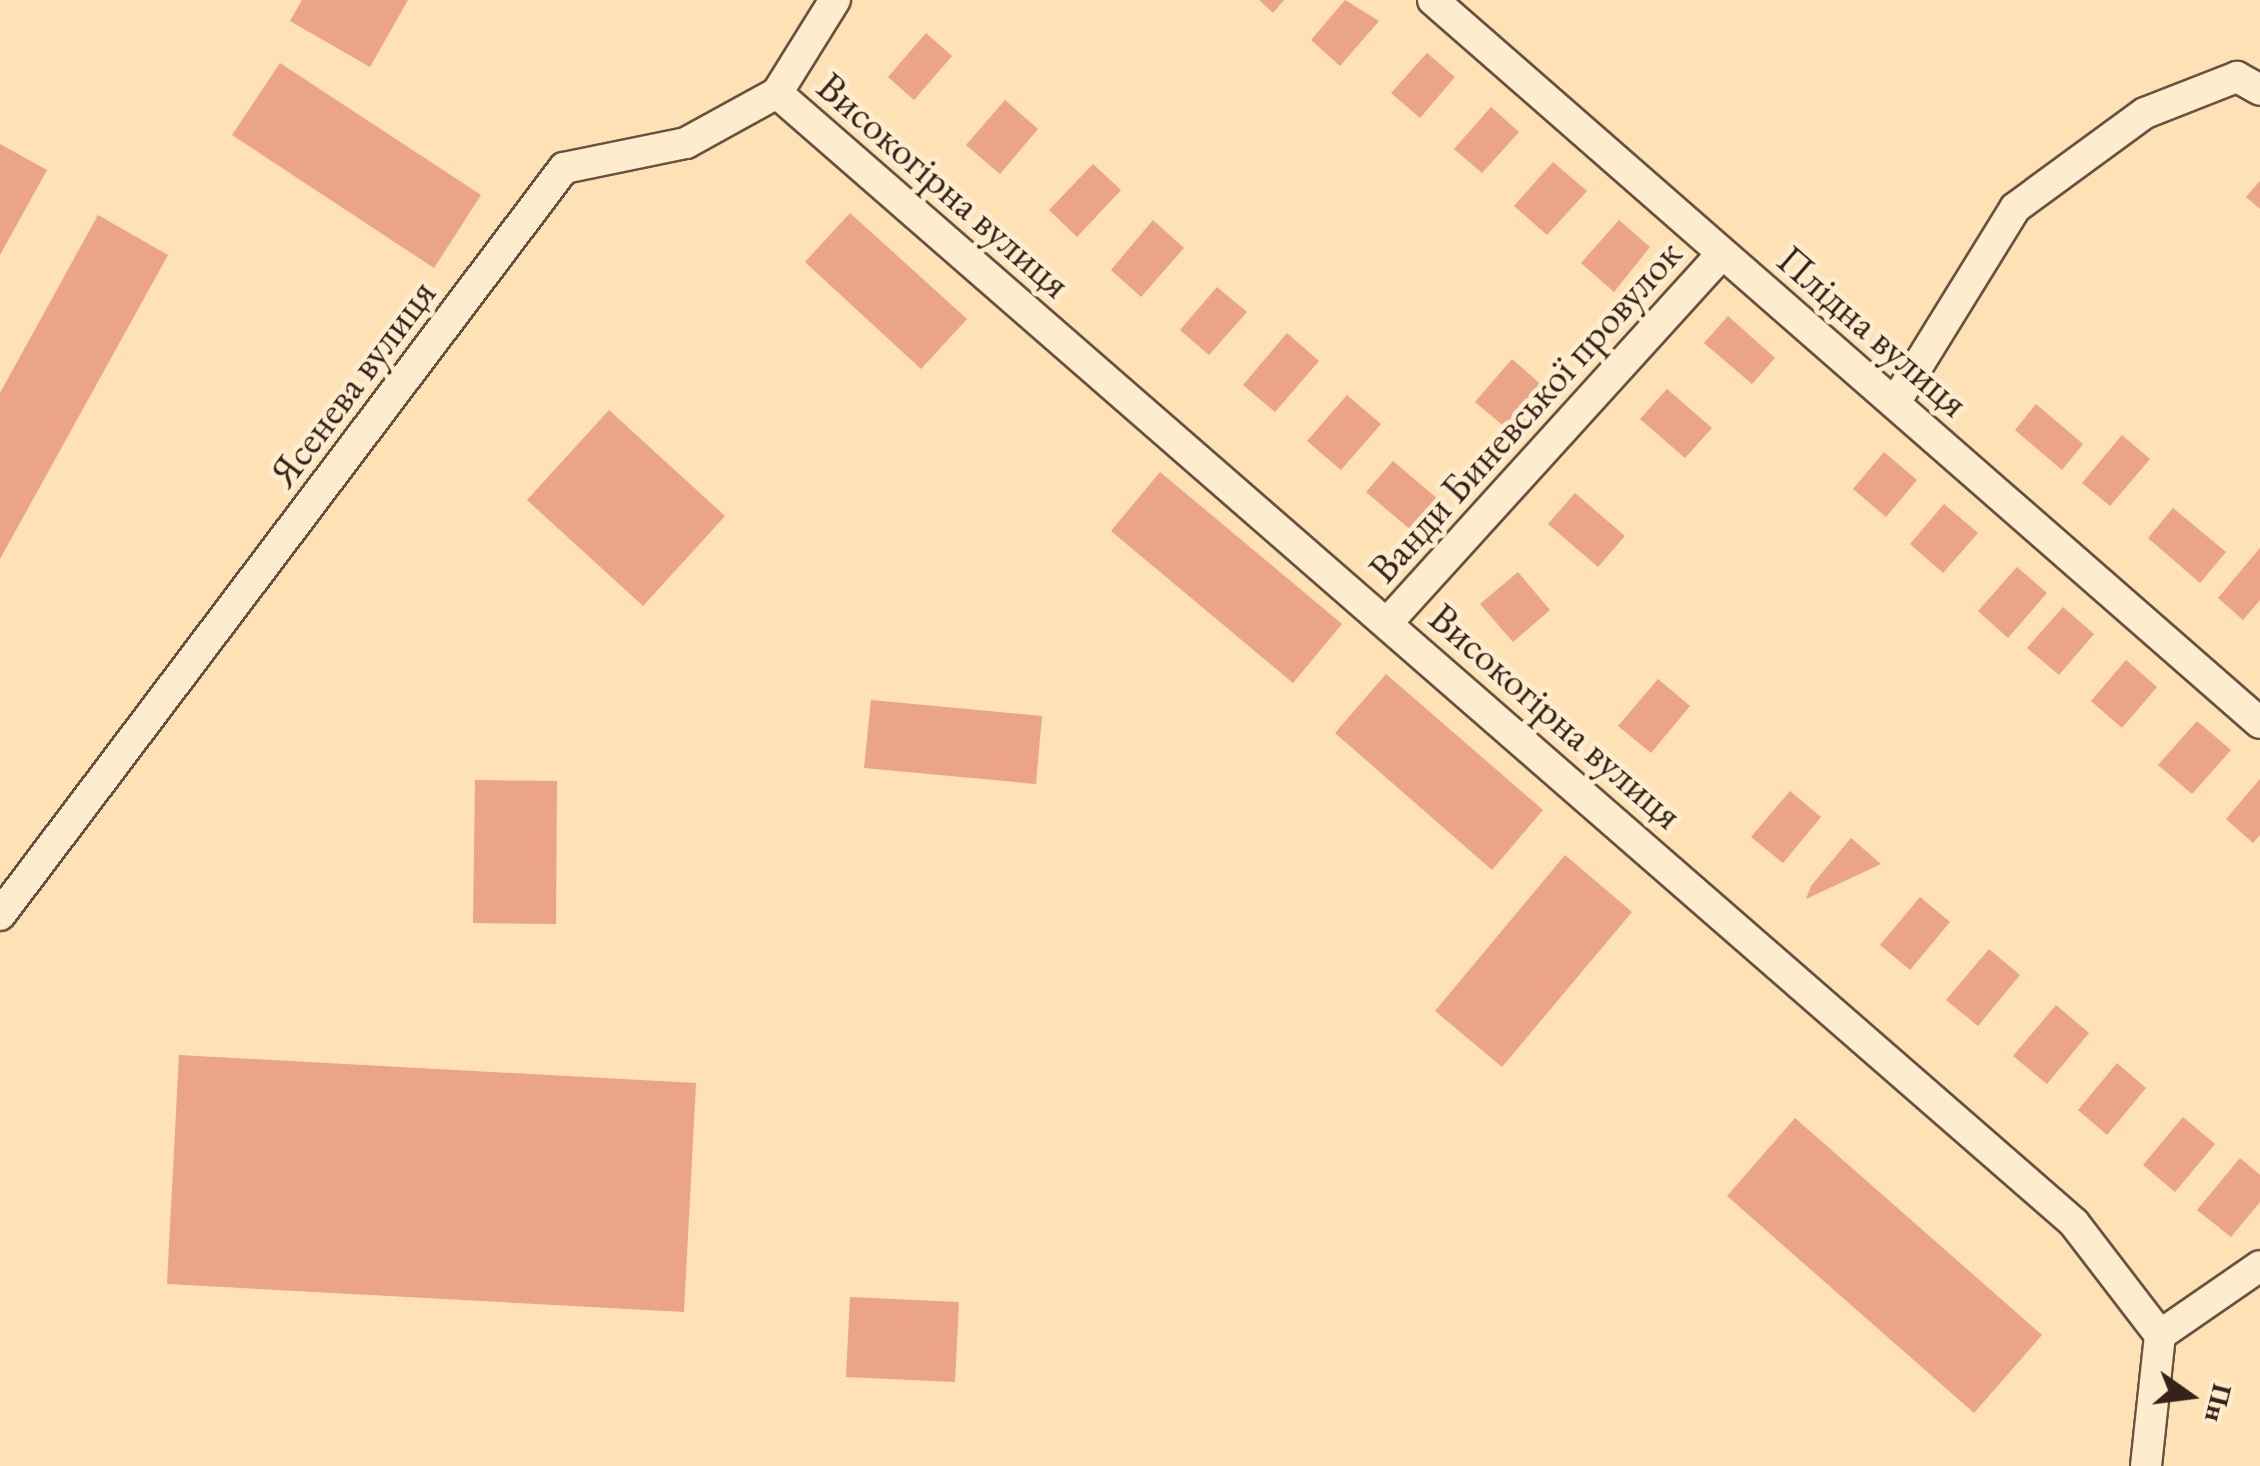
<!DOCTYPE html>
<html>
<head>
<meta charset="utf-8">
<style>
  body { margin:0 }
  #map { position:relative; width:2260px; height:1466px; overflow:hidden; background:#fee1b4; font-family:"EB Garamond",serif }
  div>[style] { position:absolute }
  .building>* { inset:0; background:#eba488 }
  .roads { filter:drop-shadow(2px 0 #685240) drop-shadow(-2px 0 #685240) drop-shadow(0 2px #685240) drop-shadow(0 -2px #685240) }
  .street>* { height:30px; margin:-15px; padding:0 15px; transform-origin:15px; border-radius:15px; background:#feecce }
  span { translate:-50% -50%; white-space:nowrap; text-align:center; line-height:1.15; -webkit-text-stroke:10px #feecce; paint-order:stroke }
  .street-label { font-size:40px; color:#36221a }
  .north { position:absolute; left:2140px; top:1346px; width:100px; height:100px; -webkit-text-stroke:8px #feecce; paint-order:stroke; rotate:104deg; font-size:28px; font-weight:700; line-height:40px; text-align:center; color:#36221a }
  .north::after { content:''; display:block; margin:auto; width:35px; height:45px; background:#36221a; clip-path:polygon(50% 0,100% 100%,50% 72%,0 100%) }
</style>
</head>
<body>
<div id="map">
  <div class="building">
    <i style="clip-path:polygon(302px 0,408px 0,370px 67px,290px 21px)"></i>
    <i style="clip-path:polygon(1259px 0,1284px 0,1273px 13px)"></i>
    <i style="clip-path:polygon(1345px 0,1379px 21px,1340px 66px,1311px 40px)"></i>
    <i style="clip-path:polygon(926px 33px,952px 56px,914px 100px,888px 77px)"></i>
    <i style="clip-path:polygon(1427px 53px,1455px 77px,1420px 118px,1391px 93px)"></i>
    <i style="clip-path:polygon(280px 63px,481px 195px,434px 268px,232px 135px)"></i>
    <i style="clip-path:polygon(1005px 100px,1038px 129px,1000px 174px,966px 145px)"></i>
    <i style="clip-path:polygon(1491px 107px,1519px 132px,1482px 173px,1454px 149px)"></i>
    <i style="clip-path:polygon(0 144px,47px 170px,0 255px)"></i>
    <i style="clip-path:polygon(1553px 162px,1587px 191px,1547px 235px,1514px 206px)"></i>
    <i style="clip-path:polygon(1093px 164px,1121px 190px,1077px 237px,1049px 210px)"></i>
    <i style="clip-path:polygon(2260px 181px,2260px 209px,2246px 197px)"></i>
    <i style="clip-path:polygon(850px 213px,967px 319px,921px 369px,805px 262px)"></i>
    <i style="clip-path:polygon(98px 215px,168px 255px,0 559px,0 393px)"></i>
    <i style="clip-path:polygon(1153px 220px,1184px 248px,1141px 297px,1111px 270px)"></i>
    <i style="clip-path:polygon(1619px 220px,1650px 247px,1614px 292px,1581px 263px)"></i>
    <i style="clip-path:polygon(1217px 287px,1247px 312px,1209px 355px,1180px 330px)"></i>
    <i style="clip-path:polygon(1728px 316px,1775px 358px,1752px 384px,1704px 343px)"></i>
    <i style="clip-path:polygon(1287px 333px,1319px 361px,1275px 412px,1243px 385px)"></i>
    <i style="clip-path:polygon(1512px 359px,1554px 396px,1518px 438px,1475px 402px)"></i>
    <i style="clip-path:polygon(1667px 389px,1712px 428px,1685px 458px,1640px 419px)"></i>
    <i style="clip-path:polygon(1347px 395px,1381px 424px,1341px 470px,1307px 441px)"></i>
    <i style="clip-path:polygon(2036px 404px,2083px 444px,2062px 470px,2015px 430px)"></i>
    <i style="clip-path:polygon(609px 410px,725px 516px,643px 606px,527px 500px)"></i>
    <i style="clip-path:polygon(2122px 435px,2150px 459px,2110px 506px,2082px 483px)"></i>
    <i style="clip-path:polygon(1884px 452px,1917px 480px,1886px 517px,1853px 489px)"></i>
    <i style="clip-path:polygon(1393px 461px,1439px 500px,1412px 531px,1366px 492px)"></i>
    <i style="clip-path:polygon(1160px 472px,1342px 624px,1293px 683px,1111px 531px)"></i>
    <i style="clip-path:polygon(1575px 493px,1625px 536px,1598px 567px,1548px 524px)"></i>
    <i style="clip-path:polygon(1944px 504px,1978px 533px,1943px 573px,1910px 544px)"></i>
    <i style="clip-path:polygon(2173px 508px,2226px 552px,2200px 583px,2148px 538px)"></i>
    <i style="clip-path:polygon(2260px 548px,2260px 600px,2243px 620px,2218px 598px)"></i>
    <i style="clip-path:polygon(2017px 567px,2047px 593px,2008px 638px,1978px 611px)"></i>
    <i style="clip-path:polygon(1518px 572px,1550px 610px,1513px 642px,1480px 604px)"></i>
    <i style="clip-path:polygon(2063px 607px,2094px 634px,2059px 675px,2027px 648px)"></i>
    <i style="clip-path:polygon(2126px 660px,2157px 687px,2122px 728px,2091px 701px)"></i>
    <i style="clip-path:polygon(1386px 674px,1543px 810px,1492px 870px,1335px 733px)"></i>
    <i style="clip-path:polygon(1658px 679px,1690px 706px,1651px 753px,1618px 726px)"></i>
    <i style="clip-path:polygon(871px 700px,1042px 716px,1036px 784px,864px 768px)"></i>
    <i style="clip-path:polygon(2197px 721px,2231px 750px,2192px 794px,2158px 765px)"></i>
    <i style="clip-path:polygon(2260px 779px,2260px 835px,2253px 843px,2226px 819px)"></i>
    <i style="clip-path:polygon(475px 780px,557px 781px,556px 924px,473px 923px)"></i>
    <i style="clip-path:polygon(1790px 791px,1821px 817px,1783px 863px,1751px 837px)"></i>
    <i style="clip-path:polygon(1851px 838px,1881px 864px,1806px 899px,1811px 886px)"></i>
    <i style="clip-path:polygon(1565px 855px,1632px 912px,1502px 1067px,1435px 1011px)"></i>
    <i style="clip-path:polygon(1920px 897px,1950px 922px,1910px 970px,1880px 945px)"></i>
    <i style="clip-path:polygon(1989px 949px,2020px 975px,1978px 1026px,1946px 1000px)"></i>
    <i style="clip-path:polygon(2056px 1005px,2089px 1033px,2047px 1084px,2013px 1056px)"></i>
    <i style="clip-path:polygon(179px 1055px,696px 1083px,684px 1312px,167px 1284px)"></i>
    <i style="clip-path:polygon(2117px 1063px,2146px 1088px,2107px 1135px,2078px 1110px)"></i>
    <i style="clip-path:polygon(2183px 1117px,2215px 1144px,2175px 1192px,2143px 1165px)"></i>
    <i style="clip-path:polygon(1795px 1118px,2042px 1335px,1974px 1413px,1727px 1196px)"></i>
    <i style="clip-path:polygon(2240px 1158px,2260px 1175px,2260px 1202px,2231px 1237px,2197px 1210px)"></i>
    <i style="clip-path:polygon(850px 1297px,959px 1302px,955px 1382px,846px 1377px)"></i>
  </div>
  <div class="roads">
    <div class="street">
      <i style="left:1433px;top:0;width:1098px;rotate:41.16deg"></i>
      <i style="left:777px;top:93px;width:1720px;rotate:41.06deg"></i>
      <i style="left:2074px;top:1223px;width:141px;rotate:52.5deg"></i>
      <i style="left:2160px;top:1335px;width:132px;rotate:96.1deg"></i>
      <i style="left:1896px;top:401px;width:227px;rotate:-58.3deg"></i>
      <i style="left:2015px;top:208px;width:161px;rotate:-36.2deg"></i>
      <i style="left:2145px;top:113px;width:99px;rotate:-21.4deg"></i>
      <i style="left:2237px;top:77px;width:26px;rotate:29deg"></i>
      <i style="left:1388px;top:622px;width:497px;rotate:-47.8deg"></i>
      <i style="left:0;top:915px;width:936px;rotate:-52.95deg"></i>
      <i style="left:564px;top:168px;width:125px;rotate:-11.6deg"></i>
      <i style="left:686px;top:143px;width:104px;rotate:-28.8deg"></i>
      <i style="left:777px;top:93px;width:110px;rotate:-58.1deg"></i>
      <i style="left:2160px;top:1335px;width:121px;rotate:-34.6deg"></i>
    </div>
  </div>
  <div class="street-label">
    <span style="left:944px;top:185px;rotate:41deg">Високогірна вулиця</span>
    <span style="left:1873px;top:331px;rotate:41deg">Плідна вулиця</span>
    <span style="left:352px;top:383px;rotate:-53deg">Ясенева вулиця</span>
    <span style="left:1525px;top:411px;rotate:-48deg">Ванди Биневської провулок</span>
    <span style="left:1556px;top:716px;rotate:41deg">Високогірна вулиця</span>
  </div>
  <div class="north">Пн</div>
</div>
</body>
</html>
